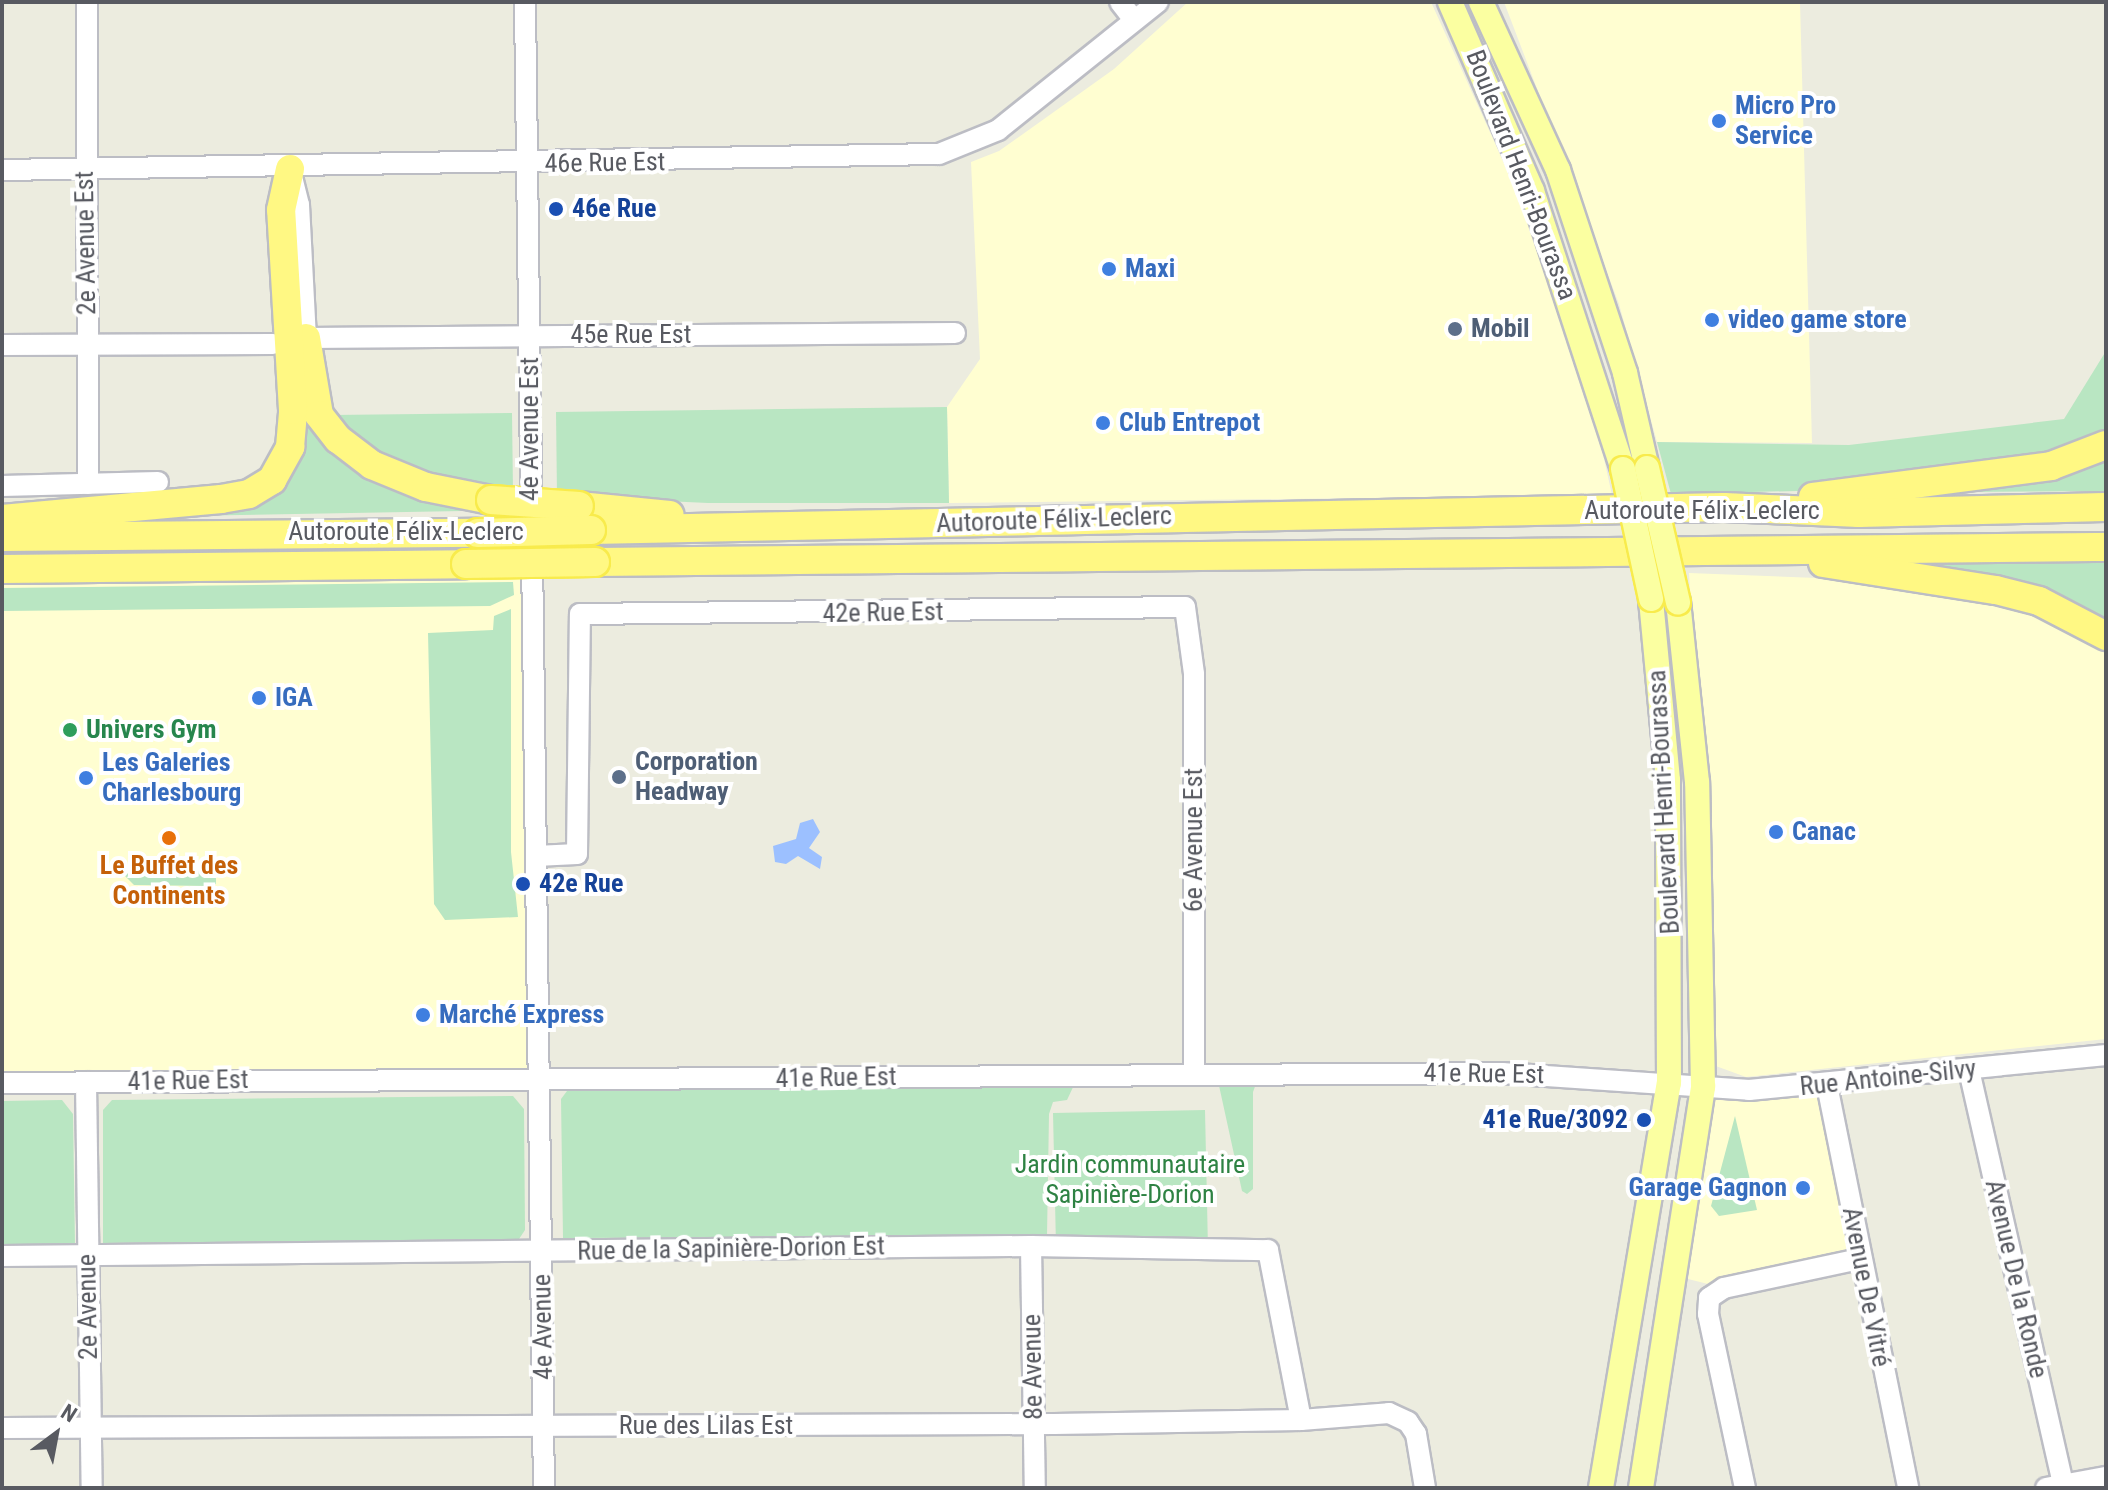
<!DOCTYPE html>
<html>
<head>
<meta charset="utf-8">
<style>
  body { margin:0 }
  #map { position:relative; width:2108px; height:1490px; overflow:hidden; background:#ececdf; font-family:"Roboto Condensed",sans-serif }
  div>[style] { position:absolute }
  .commercial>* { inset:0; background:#fffed1 }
  .green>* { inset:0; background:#b9e6c2 }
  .water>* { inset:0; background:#9cc0ff }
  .roads { filter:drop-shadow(2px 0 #bcbdc4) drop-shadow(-2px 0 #bcbdc4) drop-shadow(0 2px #bcbdc4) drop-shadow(0 -2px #bcbdc4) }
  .minor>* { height:20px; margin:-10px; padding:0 10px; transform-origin:10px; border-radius:10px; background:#fff }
  .major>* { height:24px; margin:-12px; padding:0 12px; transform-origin:12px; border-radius:12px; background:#fbffa1 }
  .highway>* { height:28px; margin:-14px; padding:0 14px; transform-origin:14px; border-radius:14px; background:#fff883 }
  .bridges { filter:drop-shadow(2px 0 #f8eb4c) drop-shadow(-2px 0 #f8eb4c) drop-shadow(0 2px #f8eb4c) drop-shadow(0 -2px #f8eb4c) }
  .major-bridge>* { height:24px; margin:-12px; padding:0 12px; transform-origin:12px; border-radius:12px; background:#fbffa1 }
  .highway-bridge>* { height:28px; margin:-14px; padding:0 14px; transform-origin:14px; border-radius:14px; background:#fff883 }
  .dots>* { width:22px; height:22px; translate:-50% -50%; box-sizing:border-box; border:4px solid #fff; border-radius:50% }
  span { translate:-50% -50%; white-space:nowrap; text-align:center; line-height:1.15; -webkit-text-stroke:8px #fff; paint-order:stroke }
  .shop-label { font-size:26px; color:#366cbe; font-weight:700 }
  .left { translate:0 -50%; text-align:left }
  .right { translate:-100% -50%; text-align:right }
  .street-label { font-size:26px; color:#585a61 }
  .transit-label { font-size:26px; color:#164399; font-weight:700 }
  .service-label { font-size:26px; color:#4e5e75; font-weight:700 }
  .leisure-label { font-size:26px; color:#27864d; font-weight:700 }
  .food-label { font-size:26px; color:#c56008; font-weight:700 }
  .park-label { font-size:26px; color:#2e8243 }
  .frame { position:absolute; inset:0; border:4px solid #585a61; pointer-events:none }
  .north { position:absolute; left:16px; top:1394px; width:80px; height:80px; -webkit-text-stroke:6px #fff; paint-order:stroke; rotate:32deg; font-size:22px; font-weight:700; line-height:32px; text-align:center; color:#585a61 }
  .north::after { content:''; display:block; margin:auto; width:28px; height:36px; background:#585a61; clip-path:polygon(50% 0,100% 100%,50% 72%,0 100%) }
</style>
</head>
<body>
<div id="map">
  <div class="commercial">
    <i style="clip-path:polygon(1188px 2px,1431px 2px,1527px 214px,1588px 386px,1612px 495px,949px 503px,947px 407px,980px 359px,971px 162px,999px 151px,1114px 69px)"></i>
    <i style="clip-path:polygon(1504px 2px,1800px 2px,1812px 443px,1657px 442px,1619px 304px)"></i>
    <i style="clip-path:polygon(466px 564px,531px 579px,540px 1078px,2px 1083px,2px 581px)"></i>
    <i style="clip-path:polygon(1689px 573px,1922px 582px,2007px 596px,2106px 643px,2106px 1039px,1746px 1077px,1713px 1065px)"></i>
    <i style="clip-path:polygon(1827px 1085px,1859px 1259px,1724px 1288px,1676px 1276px,1703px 1087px)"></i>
  </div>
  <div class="green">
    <i style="clip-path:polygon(2106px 351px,2106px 440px,2073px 454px,1837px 490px,1671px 494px,1657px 442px,1849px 445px,2064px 419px)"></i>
    <i style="clip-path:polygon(947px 407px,949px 503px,708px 503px,557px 496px,556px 412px)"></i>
    <i style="clip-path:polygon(300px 412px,348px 466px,463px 503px,462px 511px,180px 516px,242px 504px)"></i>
    <i style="clip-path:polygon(512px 413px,513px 492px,483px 489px,374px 458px,331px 415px)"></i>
    <i style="clip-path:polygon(2106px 454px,2106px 491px,1953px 492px)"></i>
    <i style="clip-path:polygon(2106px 561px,2106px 627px,1906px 563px)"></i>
    <i style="clip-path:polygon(513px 582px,514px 595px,490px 606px,2px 611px,2px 588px)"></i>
    <i style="clip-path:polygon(511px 609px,511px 852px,518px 917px,445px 920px,434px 904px,428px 633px,493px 630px,494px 616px)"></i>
    <i style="clip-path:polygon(216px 869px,216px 884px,210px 886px,134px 885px,120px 871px)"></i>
    <i style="clip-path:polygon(1218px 1081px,1257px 1081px,1253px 1092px,1253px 1189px,1247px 1194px,1242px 1191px)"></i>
    <i style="clip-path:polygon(1075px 1083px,1067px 1100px,1053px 1102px,1049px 1114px,1047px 1236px,563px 1238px,561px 1099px,567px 1091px)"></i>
    <i style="clip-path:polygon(513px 1096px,524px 1109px,525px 1230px,519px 1239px,103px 1243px,103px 1110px,112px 1100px)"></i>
    <i style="clip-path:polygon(62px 1100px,73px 1114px,75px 1245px,2px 1247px,2px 1101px)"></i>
    <i style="clip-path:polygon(1205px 1110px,1208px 1249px,1056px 1246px,1053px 1113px)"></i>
    <i style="clip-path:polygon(1735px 1116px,1757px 1210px,1719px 1216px,1711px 1206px)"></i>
  </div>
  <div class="water">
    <i style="clip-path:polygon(813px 819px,820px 832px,809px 848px,822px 857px,820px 869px,798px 856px,786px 864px,775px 862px,773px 846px,796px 839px,800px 823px)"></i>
  </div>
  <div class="roads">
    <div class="minor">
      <i style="left:87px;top:2px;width:482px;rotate:89.9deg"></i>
      <i style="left:525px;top:2px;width:1486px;rotate:89.27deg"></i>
      <i style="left:1120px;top:2px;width:23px;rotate:52deg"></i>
      <i style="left:2px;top:170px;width:937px;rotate:-0.98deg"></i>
      <i style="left:939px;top:154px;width:64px;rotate:-22.1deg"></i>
      <i style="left:998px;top:130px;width:205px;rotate:-38.7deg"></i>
      <i style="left:291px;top:173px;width:33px;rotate:76deg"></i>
      <i style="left:299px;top:205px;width:133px;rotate:87deg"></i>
      <i style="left:306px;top:338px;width:649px;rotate:-0.44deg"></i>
      <i style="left:2px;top:345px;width:271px;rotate:-0.2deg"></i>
      <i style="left:2px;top:486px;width:156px;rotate:-1.5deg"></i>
      <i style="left:536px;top:856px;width:41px;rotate:-2.8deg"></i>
      <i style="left:577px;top:854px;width:240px;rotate:-89.3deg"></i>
      <i style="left:580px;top:614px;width:605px;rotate:-0.66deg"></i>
      <i style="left:1185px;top:607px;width:68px;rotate:82.3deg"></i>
      <i style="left:1194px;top:674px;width:400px;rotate:90deg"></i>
      <i style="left:1969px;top:1070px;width:429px;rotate:77.2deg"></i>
      <i style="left:86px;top:1082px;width:406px;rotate:89.2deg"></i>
      <i style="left:2px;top:1083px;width:1500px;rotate:-0.38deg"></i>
      <i style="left:1502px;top:1073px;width:248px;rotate:3.9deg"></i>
      <i style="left:1749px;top:1090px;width:359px;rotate:-5.6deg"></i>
      <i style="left:1827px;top:1085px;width:411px;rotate:78.6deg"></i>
      <i style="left:1031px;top:1246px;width:242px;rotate:89.1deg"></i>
      <i style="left:2px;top:1256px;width:1029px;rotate:-0.56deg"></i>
      <i style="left:1031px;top:1246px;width:237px;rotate:1deg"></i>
      <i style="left:1268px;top:1250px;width:173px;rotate:79deg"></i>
      <i style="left:2px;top:1428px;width:1052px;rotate:-0.22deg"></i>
      <i style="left:1054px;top:1424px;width:247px;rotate:-0.9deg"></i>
      <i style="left:1301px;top:1420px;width:88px;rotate:-4.5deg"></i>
      <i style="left:1389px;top:1413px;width:21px;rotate:25deg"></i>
      <i style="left:1408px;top:1422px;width:14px;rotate:56deg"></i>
      <i style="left:1416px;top:1434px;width:55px;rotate:80.5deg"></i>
      <i style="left:1745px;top:1488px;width:178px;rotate:-102deg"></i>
      <i style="left:1708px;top:1314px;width:16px;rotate:-86deg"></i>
      <i style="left:1709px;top:1298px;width:18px;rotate:-34deg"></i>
      <i style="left:1724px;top:1288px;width:138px;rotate:-12.1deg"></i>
      <i style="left:2046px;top:1488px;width:61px;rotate:-10.4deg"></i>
    </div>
    <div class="major">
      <i style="left:1450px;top:2px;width:206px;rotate:66.5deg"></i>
      <i style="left:1532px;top:191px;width:293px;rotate:71.9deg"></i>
      <i style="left:1481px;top:2px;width:185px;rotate:65.4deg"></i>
      <i style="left:1558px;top:170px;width:214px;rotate:71.7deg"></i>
      <i style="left:1625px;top:373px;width:98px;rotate:77deg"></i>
      <i style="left:1601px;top:1488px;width:411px;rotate:-80.5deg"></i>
      <i style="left:1669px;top:1083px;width:303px;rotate:-90.2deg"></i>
      <i style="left:1668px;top:780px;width:182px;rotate:-95.4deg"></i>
      <i style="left:1641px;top:1488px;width:406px;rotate:-81.2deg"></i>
      <i style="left:1703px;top:1087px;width:305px;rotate:-91.1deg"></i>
      <i style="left:1697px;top:782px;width:181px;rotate:-96deg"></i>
    </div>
    <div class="highway">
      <i style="left:306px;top:338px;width:78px;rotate:80.4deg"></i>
      <i style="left:319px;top:415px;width:31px;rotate:52deg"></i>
      <i style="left:338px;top:439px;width:43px;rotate:37.4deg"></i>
      <i style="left:372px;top:465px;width:58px;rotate:22.2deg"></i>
      <i style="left:426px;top:487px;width:66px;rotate:11.3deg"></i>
      <i style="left:1813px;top:497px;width:240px;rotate:-7.4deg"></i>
      <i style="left:2051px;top:466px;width:59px;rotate:-20.9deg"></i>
      <i style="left:579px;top:506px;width:91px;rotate:5.6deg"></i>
      <i style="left:2px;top:519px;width:220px;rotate:-5.2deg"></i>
      <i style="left:221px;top:499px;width:28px;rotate:-10deg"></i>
      <i style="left:249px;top:494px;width:27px;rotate:-31deg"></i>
      <i style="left:272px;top:480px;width:38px;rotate:-61deg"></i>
      <i style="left:290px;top:447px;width:37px;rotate:-85deg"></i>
      <i style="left:293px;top:410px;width:200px;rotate:-93.4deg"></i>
      <i style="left:281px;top:210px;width:42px;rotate:-77.6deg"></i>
      <i style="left:591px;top:530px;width:1133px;rotate:-1.16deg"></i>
      <i style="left:1724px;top:507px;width:135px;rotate:2.5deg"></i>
      <i style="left:1859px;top:513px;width:247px;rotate:-1.4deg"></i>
      <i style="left:2px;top:537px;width:476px;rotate:-0.5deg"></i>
      <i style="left:595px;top:562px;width:1511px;rotate:-0.57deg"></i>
      <i style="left:1823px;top:563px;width:175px;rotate:8.9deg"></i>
      <i style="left:1996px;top:590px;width:44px;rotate:14.3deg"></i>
      <i style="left:2039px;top:601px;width:76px;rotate:27.6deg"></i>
      <i style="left:2px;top:569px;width:464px;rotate:-0.6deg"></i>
    </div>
  </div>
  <div class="bridges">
    <div class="major-bridge">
      <i style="left:1647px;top:468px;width:138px;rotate:77deg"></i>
      <i style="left:1623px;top:469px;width:133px;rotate:77.8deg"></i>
    </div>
    <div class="highway-bridge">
      <i style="left:491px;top:500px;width:88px;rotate:3.9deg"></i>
      <i style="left:478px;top:533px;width:113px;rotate:-1.5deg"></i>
      <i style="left:466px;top:564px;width:129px;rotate:-0.9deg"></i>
    </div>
  </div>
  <div class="dots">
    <i style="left:1719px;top:121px;background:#3f7fe0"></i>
    <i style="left:556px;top:209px;background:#1a4fb4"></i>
    <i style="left:1109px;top:269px;background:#3f7fe0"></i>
    <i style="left:1712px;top:320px;background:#3f7fe0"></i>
    <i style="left:1455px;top:329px;background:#5c6f8a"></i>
    <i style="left:1103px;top:423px;background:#3f7fe0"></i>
    <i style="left:259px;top:698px;background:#3f7fe0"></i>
    <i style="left:70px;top:730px;background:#2e9e5b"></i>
    <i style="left:619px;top:777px;background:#5c6f8a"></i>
    <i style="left:86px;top:778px;background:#3f7fe0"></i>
    <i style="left:1776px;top:832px;background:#3f7fe0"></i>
    <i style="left:169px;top:838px;background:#e8710a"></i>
    <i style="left:523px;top:884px;background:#1a4fb4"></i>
    <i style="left:423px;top:1015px;background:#3f7fe0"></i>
    <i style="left:1644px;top:1120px;background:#1a4fb4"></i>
    <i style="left:1803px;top:1188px;background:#3f7fe0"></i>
  </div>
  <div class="shop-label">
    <span class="left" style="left:1735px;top:121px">Micro Pro<br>Service</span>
    <span class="left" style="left:1125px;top:269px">Maxi</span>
    <span class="left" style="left:1728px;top:320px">video game store</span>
    <span class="left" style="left:1119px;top:423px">Club Entrepot</span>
    <span class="left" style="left:275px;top:698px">IGA</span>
    <span class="left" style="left:102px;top:778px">Les Galeries<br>Charlesbourg</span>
    <span class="left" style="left:1792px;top:832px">Canac</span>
    <span class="left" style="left:439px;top:1015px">Marché Express</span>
    <span class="right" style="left:1787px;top:1188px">Garage Gagnon</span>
  </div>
  <div class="street-label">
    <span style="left:605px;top:163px;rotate:-1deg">46e Rue Est</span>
    <span style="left:1521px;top:175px;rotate:69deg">Boulevard Henri-Bourassa</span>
    <span style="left:86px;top:243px;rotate:-91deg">2e Avenue Est</span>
    <span style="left:631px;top:335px">45e Rue Est</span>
    <span style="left:530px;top:429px;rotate:-90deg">4e Avenue Est</span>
    <span style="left:1702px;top:511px">Autoroute Félix-Leclerc</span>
    <span style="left:1054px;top:520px;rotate:-2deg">Autoroute Félix-Leclerc</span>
    <span style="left:406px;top:532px">Autoroute Félix-Leclerc</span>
    <span style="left:883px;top:613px;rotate:-1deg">42e Rue Est</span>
    <span style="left:1664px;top:802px;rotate:-93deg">Boulevard Henri-Bourassa</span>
    <span style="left:1194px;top:840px;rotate:-90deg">6e Avenue Est</span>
    <span style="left:1484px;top:1074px;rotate:1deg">41e Rue Est</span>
    <span style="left:836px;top:1078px;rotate:-1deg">41e Rue Est</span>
    <span style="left:1888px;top:1078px;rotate:-6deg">Rue Antoine-Silvy</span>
    <span style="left:188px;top:1081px;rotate:-1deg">41e Rue Est</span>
    <span style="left:731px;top:1249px;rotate:-1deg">Rue de la Sapinière-Dorion Est</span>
    <span style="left:2016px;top:1279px;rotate:77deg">Avenue De la Ronde</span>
    <span style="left:1866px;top:1287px;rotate:79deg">Avenue De Vitré</span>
    <span style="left:88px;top:1307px;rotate:-91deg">2e Avenue</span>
    <span style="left:543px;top:1327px;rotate:-91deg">4e Avenue</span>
    <span style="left:1033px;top:1367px;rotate:-91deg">8e Avenue</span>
    <span style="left:706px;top:1426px">Rue des Lilas Est</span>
  </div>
  <div class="transit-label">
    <span class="left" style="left:572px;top:209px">46e Rue</span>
    <span class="left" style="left:539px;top:884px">42e Rue</span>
    <span class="right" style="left:1628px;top:1120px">41e Rue/3092</span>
  </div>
  <div class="service-label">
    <span class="left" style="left:1471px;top:329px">Mobil</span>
    <span class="left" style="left:635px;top:777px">Corporation<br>Headway</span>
  </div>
  <div class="leisure-label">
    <span class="left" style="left:86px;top:730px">Univers Gym</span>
  </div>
  <div class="food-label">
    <span style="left:169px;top:881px">Le Buffet des<br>Continents</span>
  </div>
  <div class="park-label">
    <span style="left:1130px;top:1180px">Jardin communautaire<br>Sapinière-Dorion</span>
  </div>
  <div class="frame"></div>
  <div class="north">N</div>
</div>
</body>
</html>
